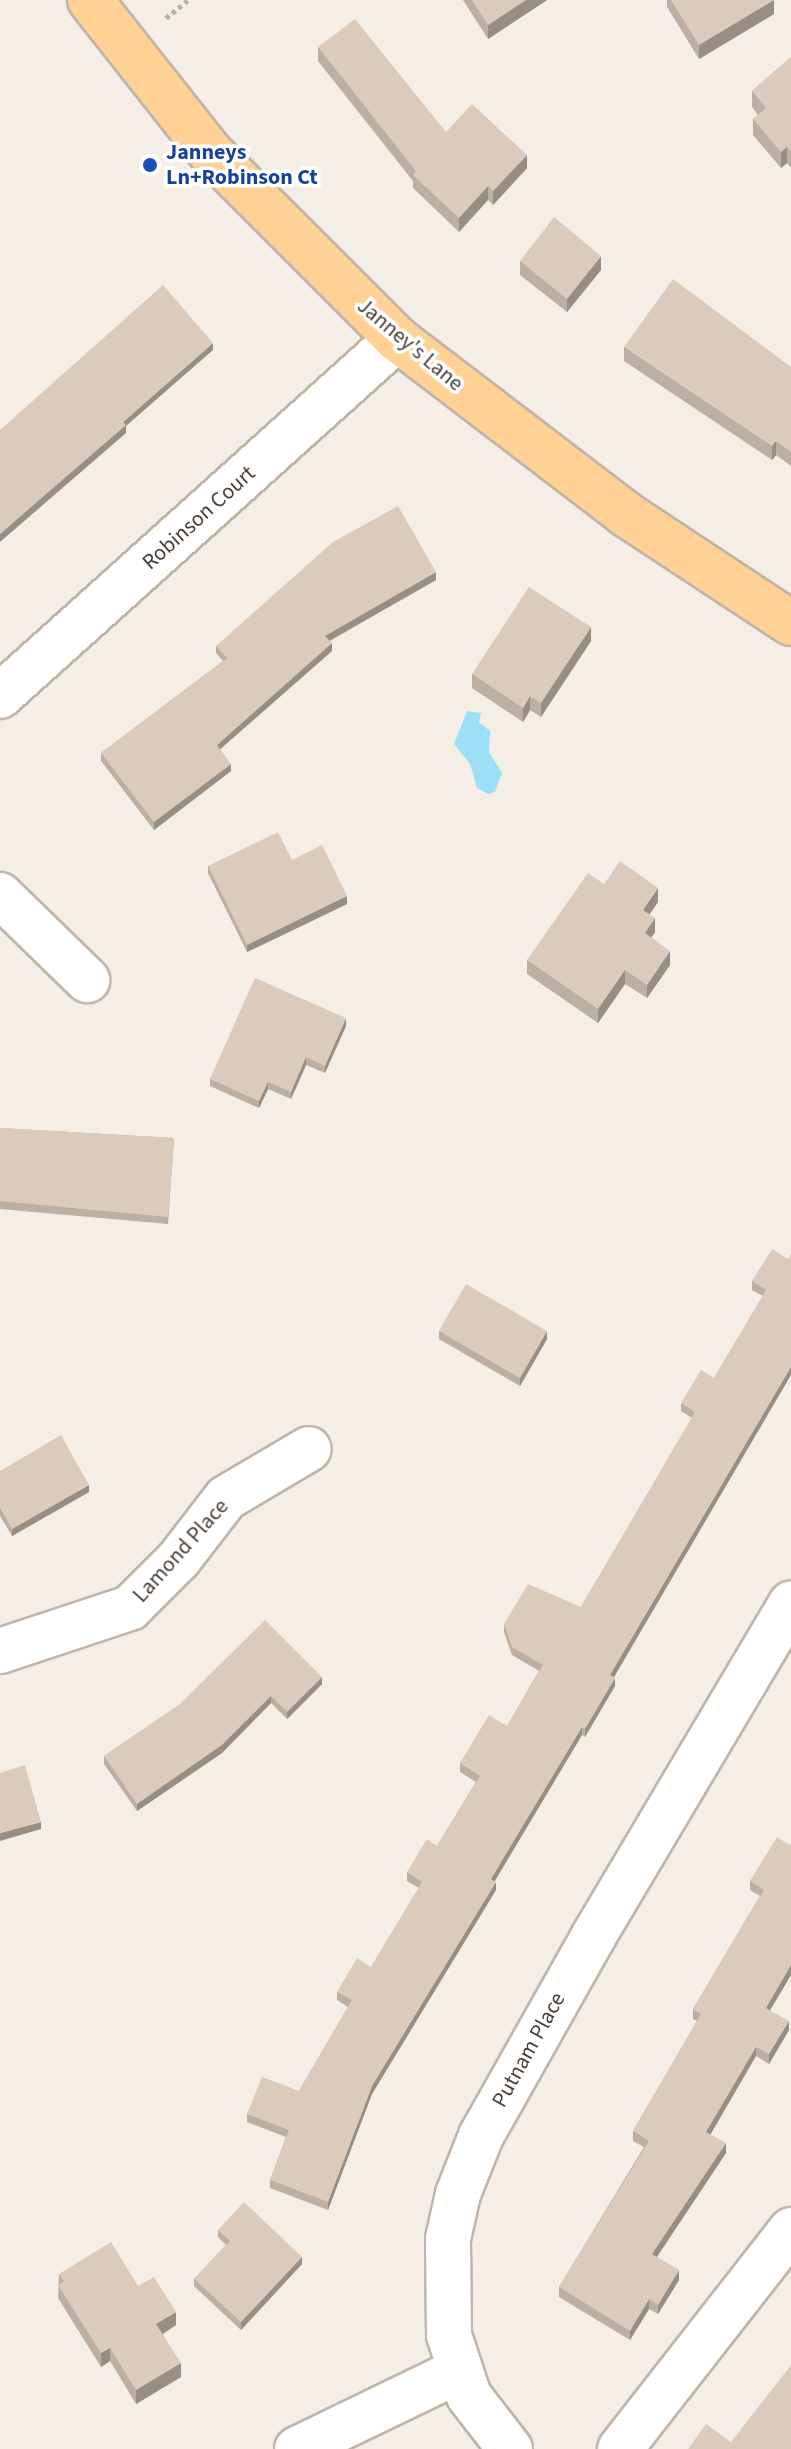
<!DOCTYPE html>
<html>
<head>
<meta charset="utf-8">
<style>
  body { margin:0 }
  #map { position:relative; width:791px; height:2449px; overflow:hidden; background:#f5eee6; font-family:"Source Sans 3",sans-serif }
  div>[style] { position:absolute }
  .water>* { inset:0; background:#9ce0f8 }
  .path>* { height:5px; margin-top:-2.5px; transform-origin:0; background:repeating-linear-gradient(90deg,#c5ae97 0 4px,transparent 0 8px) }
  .roads { filter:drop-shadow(2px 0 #c1b5a8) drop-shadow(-2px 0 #c1b5a8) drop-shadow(0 2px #c1b5a8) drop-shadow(0 -2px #c1b5a8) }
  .minor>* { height:44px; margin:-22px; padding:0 22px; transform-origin:22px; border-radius:22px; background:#fff }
  .major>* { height:44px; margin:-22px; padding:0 22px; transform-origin:22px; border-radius:22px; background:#ffd195 }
  .wall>* { inset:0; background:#bcafa3 }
  .shaded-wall>* { inset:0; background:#998e84 }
  .building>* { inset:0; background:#dbcbbd }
  .dots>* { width:22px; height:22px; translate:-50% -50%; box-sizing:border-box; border:4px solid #fff; border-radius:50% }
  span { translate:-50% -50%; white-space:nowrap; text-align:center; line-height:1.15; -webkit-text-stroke:7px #fff; paint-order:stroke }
  .transit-label { font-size:22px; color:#164399; font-weight:700 }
  .left { translate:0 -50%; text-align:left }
  .street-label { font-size:22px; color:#493e35 }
</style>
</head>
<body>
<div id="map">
  <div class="water">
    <i style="clip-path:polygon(467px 711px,481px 713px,479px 722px,490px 731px,489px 752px,502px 773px,495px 792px,488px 794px,477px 788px,470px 764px,454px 744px)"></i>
  </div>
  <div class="path">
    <i style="left:166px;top:18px;width:28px;rotate:-39deg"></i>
  </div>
  <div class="roads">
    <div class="minor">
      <i style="left:0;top:696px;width:534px;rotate:-41.96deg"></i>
      <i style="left:0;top:895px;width:122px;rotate:44.3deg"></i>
      <i style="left:0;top:1651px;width:137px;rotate:-18.3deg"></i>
      <i style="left:130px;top:1608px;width:69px;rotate:-45deg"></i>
      <i style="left:179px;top:1559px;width:77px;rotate:-52.4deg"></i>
      <i style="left:226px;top:1498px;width:96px;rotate:-30.6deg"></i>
      <i style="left:297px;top:2449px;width:179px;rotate:-25.8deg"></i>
      <i style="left:510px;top:2449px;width:67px;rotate:-127.7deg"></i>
      <i style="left:469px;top:2396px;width:64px;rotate:-108.2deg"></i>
      <i style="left:449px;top:2335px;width:96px;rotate:-90.6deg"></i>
      <i style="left:448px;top:2239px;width:46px;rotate:-77.5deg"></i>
      <i style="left:458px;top:2194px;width:62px;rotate:-68.4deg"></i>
      <i style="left:481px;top:2136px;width:228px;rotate:-60.6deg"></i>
      <i style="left:593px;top:1937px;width:388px;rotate:-59.3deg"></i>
      <i style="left:620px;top:2449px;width:278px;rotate:-52deg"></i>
    </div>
    <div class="major">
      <i style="left:90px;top:0;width:195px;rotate:51.7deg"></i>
      <i style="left:211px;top:153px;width:263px;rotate:45deg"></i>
      <i style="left:397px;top:339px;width:290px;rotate:37.4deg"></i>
      <i style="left:627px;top:515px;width:196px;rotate:33.4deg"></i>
    </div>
  </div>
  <div class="wall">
    <i style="clip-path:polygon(463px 0,547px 0,488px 39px)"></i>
    <i style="clip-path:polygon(667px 0,774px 0,774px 14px,699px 59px,667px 7px)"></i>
    <i style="clip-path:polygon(318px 47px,446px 132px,527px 168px,493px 205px,488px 200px,459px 232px,413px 188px,413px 181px,318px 61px)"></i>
    <i style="clip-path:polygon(791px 57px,791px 168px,787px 163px,781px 168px,753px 135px,753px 119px,758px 115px,752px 107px,752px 91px)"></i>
    <i style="clip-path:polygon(520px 261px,601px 270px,567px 312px,520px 275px)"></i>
    <i style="clip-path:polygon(624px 347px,791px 367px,791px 466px,776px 455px,772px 460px,624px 361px)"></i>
    <i style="clip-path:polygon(436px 580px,330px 641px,332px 651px,220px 749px,231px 771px,154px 830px,101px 761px,101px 753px,223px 661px,216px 653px,216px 646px)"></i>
    <i style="clip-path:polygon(591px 641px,541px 717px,530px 710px,523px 722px,472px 688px,472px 674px)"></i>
    <i style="clip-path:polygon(292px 860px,347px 904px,247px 952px,208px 873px,208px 866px)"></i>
    <i style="clip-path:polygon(604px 884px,658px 902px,649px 914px,655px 932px,651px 938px,670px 965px,647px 998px,625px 984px,598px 1023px,527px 974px,527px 960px)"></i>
    <i style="clip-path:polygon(346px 1026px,325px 1073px,306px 1065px,291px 1099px,268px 1089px,259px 1108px,210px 1086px,210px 1079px)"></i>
    <i style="clip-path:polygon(0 1128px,174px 1138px,168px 1224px,0 1209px)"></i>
    <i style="clip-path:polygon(788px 1259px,614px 1678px,615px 1686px,585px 1737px,582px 1735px,495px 1881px,496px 1890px,372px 2094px,328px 2210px,270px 2188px,270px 2180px,286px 2137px,247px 2122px,247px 2114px,299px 2091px,348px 2007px,337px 2000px,337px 1992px,371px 1967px,419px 1888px,407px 1881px,407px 1872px,437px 1846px,476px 1782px,460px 1772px,460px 1763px,507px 1726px,539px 1671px,512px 1655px,504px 1632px,504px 1624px,581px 1607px,692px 1418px,681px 1411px,681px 1403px,714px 1378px,763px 1296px,752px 1290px,752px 1281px)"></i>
    <i style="clip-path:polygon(439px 1331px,547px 1339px,520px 1386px,439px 1339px)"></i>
    <i style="clip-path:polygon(0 1471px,89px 1492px,12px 1536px,0 1516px)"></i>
    <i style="clip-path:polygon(322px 1684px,287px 1719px,271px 1703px,222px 1753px,137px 1811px,104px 1764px,104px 1756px,179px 1705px)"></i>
    <i style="clip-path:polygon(791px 1844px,791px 1975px,770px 2010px,789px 2030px,769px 2064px,756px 2056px,710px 2135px,726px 2153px,657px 2257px,679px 2280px,658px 2314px,649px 2309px,630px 2340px,559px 2297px,559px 2287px,644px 2147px,633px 2141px,633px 2131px,697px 2021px,693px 2019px,693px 2009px,760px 1896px,750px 1890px,750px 1881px)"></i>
    <i style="clip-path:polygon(218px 2230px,302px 2264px,241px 2330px,194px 2286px,194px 2279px,226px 2245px,218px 2237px)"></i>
    <i style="clip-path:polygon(59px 2274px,138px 2286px,176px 2325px,163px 2334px,181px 2377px,136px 2404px,110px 2361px,101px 2367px,58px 2298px)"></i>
  </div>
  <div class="shaded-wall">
    <i style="clip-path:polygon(526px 0,547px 0,488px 39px,488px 25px)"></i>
    <i style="clip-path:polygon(774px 0,774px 14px,699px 59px,699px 45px)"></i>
    <i style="clip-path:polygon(787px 147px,787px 163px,781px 168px,781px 152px)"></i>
    <i style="clip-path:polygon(527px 155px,527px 168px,493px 205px,493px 191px)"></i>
    <i style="clip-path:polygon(488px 186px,488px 200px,459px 232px,459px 218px)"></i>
    <i style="clip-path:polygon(601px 256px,601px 270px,567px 312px,567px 299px)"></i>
    <i style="clip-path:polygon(213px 343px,213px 350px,126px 426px,126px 433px,0 542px,0 534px,123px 422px)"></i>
    <i style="clip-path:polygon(776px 441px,776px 455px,772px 460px,772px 446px)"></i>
    <i style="clip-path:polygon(436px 572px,436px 580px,325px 643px,325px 636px)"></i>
    <i style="clip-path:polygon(591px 627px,591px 641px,541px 717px,541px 703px)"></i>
    <i style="clip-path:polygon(332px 643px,332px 651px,217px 752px,217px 745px)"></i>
    <i style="clip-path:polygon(530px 696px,530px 710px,523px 722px,523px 708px)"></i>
    <i style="clip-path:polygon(231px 764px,231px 771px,154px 830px,154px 822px)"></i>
    <i style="clip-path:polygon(658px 888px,658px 902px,643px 924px,643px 910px)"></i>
    <i style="clip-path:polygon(347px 896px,347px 904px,247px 952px,247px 945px)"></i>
    <i style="clip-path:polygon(655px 918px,655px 932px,645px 947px,645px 933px)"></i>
    <i style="clip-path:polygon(670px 951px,670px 965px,647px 998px,647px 985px)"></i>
    <i style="clip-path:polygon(625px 970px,625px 984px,598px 1023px,598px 1009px)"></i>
    <i style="clip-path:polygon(346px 1018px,346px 1026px,325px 1073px,325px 1066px)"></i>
    <i style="clip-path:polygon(306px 1057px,306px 1065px,291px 1099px,291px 1092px)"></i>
    <i style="clip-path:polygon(268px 1082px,268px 1089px,259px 1108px,259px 1101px)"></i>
    <i style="clip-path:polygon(547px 1331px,547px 1339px,520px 1386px,520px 1378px)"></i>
    <i style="clip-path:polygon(791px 1366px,791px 1375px,610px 1684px,610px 1675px)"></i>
    <i style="clip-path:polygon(89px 1485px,89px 1492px,12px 1536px,12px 1529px)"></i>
    <i style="clip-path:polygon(322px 1677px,322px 1684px,287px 1719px,287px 1712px)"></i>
    <i style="clip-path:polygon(615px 1678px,615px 1686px,585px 1737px,585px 1729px)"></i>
    <i style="clip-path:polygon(271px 1696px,271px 1703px,222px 1753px,137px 1811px,137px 1804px)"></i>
    <i style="clip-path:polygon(582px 1727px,582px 1735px,491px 1887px,491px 1879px)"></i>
    <i style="clip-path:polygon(41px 1822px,41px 1829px,0 1841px,0 1833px)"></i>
    <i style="clip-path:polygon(496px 1882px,496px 1890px,372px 2094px,328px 2210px,328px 2202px,372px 2086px)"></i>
    <i style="clip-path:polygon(791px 1965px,791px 1975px,766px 2017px,766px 2008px)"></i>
    <i style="clip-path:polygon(789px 2021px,789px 2030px,769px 2064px,769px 2054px)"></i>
    <i style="clip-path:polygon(756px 2047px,756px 2056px,706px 2142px,706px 2132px)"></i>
    <i style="clip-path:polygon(726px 2143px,726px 2153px,652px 2264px,652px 2254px)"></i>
    <i style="clip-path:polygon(302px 2257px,302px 2264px,241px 2330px,241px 2322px)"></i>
    <i style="clip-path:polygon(679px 2270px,679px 2280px,658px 2314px,658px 2305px)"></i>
    <i style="clip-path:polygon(649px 2299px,649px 2309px,630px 2340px,630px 2331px)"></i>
    <i style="clip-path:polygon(176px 2312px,176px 2325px,156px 2338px,156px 2324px)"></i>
    <i style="clip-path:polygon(110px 2348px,110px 2361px,101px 2367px,101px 2353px)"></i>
    <i style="clip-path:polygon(181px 2363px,181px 2377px,136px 2404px,136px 2390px)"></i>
  </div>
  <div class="building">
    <i style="clip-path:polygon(472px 0,526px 0,488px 25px)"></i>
    <i style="clip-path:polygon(671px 0,774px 0,699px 45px)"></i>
    <i style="clip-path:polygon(355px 19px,446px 132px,472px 104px,527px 155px,493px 191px,488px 186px,459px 218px,413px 175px,416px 171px,318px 47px)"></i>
    <i style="clip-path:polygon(791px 57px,791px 152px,787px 147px,781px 152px,753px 119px,766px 108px,752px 91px)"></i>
    <i style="clip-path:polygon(554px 217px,601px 256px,567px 299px,520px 261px)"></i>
    <i style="clip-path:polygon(673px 279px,791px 367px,791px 452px,776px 441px,772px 446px,624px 347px)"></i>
    <i style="clip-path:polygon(163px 285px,213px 343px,123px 422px,126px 425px,0 534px,0 430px)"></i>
    <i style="clip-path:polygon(398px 506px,436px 572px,325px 636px,332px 643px,217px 745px,231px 764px,154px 822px,101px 753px,227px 658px,216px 646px,333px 542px)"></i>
    <i style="clip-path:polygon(529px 587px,591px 627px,541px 703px,530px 696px,523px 708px,472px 674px)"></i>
    <i style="clip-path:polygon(278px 832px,292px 860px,322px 845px,347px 896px,247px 945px,208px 866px)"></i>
    <i style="clip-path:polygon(620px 861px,658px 888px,643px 910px,655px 918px,645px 933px,670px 951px,647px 985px,625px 970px,598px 1009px,527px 960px,588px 873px,604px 884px)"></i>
    <i style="clip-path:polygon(255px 978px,346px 1018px,325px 1066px,306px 1057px,291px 1092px,268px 1082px,259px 1101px,210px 1079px)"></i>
    <i style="clip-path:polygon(0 1128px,174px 1138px,168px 1217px,0 1201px)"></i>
    <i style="clip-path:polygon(772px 1249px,788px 1259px,791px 1254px,791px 1367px,610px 1675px,615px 1678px,585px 1729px,582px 1727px,491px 1879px,496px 1882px,372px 2086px,328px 2202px,270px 2180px,289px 2130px,247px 2114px,262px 2077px,299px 2091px,352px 2000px,337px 1992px,357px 1958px,371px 1967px,422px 1882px,407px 1872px,427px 1839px,437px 1846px,480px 1776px,460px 1763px,489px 1715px,507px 1726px,543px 1665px,512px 1647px,504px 1624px,528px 1584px,581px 1607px,695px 1412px,681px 1403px,701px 1370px,714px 1378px,766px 1290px,752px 1281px)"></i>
    <i style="clip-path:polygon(466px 1284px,547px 1331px,520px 1378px,439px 1331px)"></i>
    <i style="clip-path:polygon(61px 1435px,89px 1485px,12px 1529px,0 1508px,0 1471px)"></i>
    <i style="clip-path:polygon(265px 1620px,322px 1677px,287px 1712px,271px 1696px,222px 1745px,137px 1804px,104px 1756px,179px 1705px)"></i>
    <i style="clip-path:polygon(25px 1765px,41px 1822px,0 1833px,0 1773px)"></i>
    <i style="clip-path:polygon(777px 1837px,790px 1845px,791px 1844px,791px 1965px,766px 2008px,789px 2021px,769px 2054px,756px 2047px,706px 2132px,726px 2143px,652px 2254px,679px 2270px,658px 2305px,649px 2299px,630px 2331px,559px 2287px,649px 2141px,633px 2131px,701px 2014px,693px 2009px,764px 1890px,750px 1881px)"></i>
    <i style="clip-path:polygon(244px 2202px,302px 2257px,241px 2322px,194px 2279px,230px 2241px,218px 2230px)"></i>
    <i style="clip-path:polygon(111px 2242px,138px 2286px,154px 2277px,176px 2312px,156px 2324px,181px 2363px,136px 2390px,110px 2348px,101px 2353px,58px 2285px,64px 2281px,59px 2274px)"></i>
    <i style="clip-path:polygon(791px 2365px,791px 2449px,688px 2449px,706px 2424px,731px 2442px)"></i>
  </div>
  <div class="dots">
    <i style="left:150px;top:165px;background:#1a4fb4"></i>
  </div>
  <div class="transit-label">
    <span class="left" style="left:166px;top:165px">Janneys<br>Ln+Robinson Ct</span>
  </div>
  <div class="street-label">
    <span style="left:410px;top:345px;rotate:40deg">Janney's Lane</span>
    <span style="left:199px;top:518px;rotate:-42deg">Robinson Court</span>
    <span style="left:181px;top:1551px;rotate:-48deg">Lamond Place</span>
    <span style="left:529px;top:2050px;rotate:-61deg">Putnam Place</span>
  </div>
</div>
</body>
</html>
